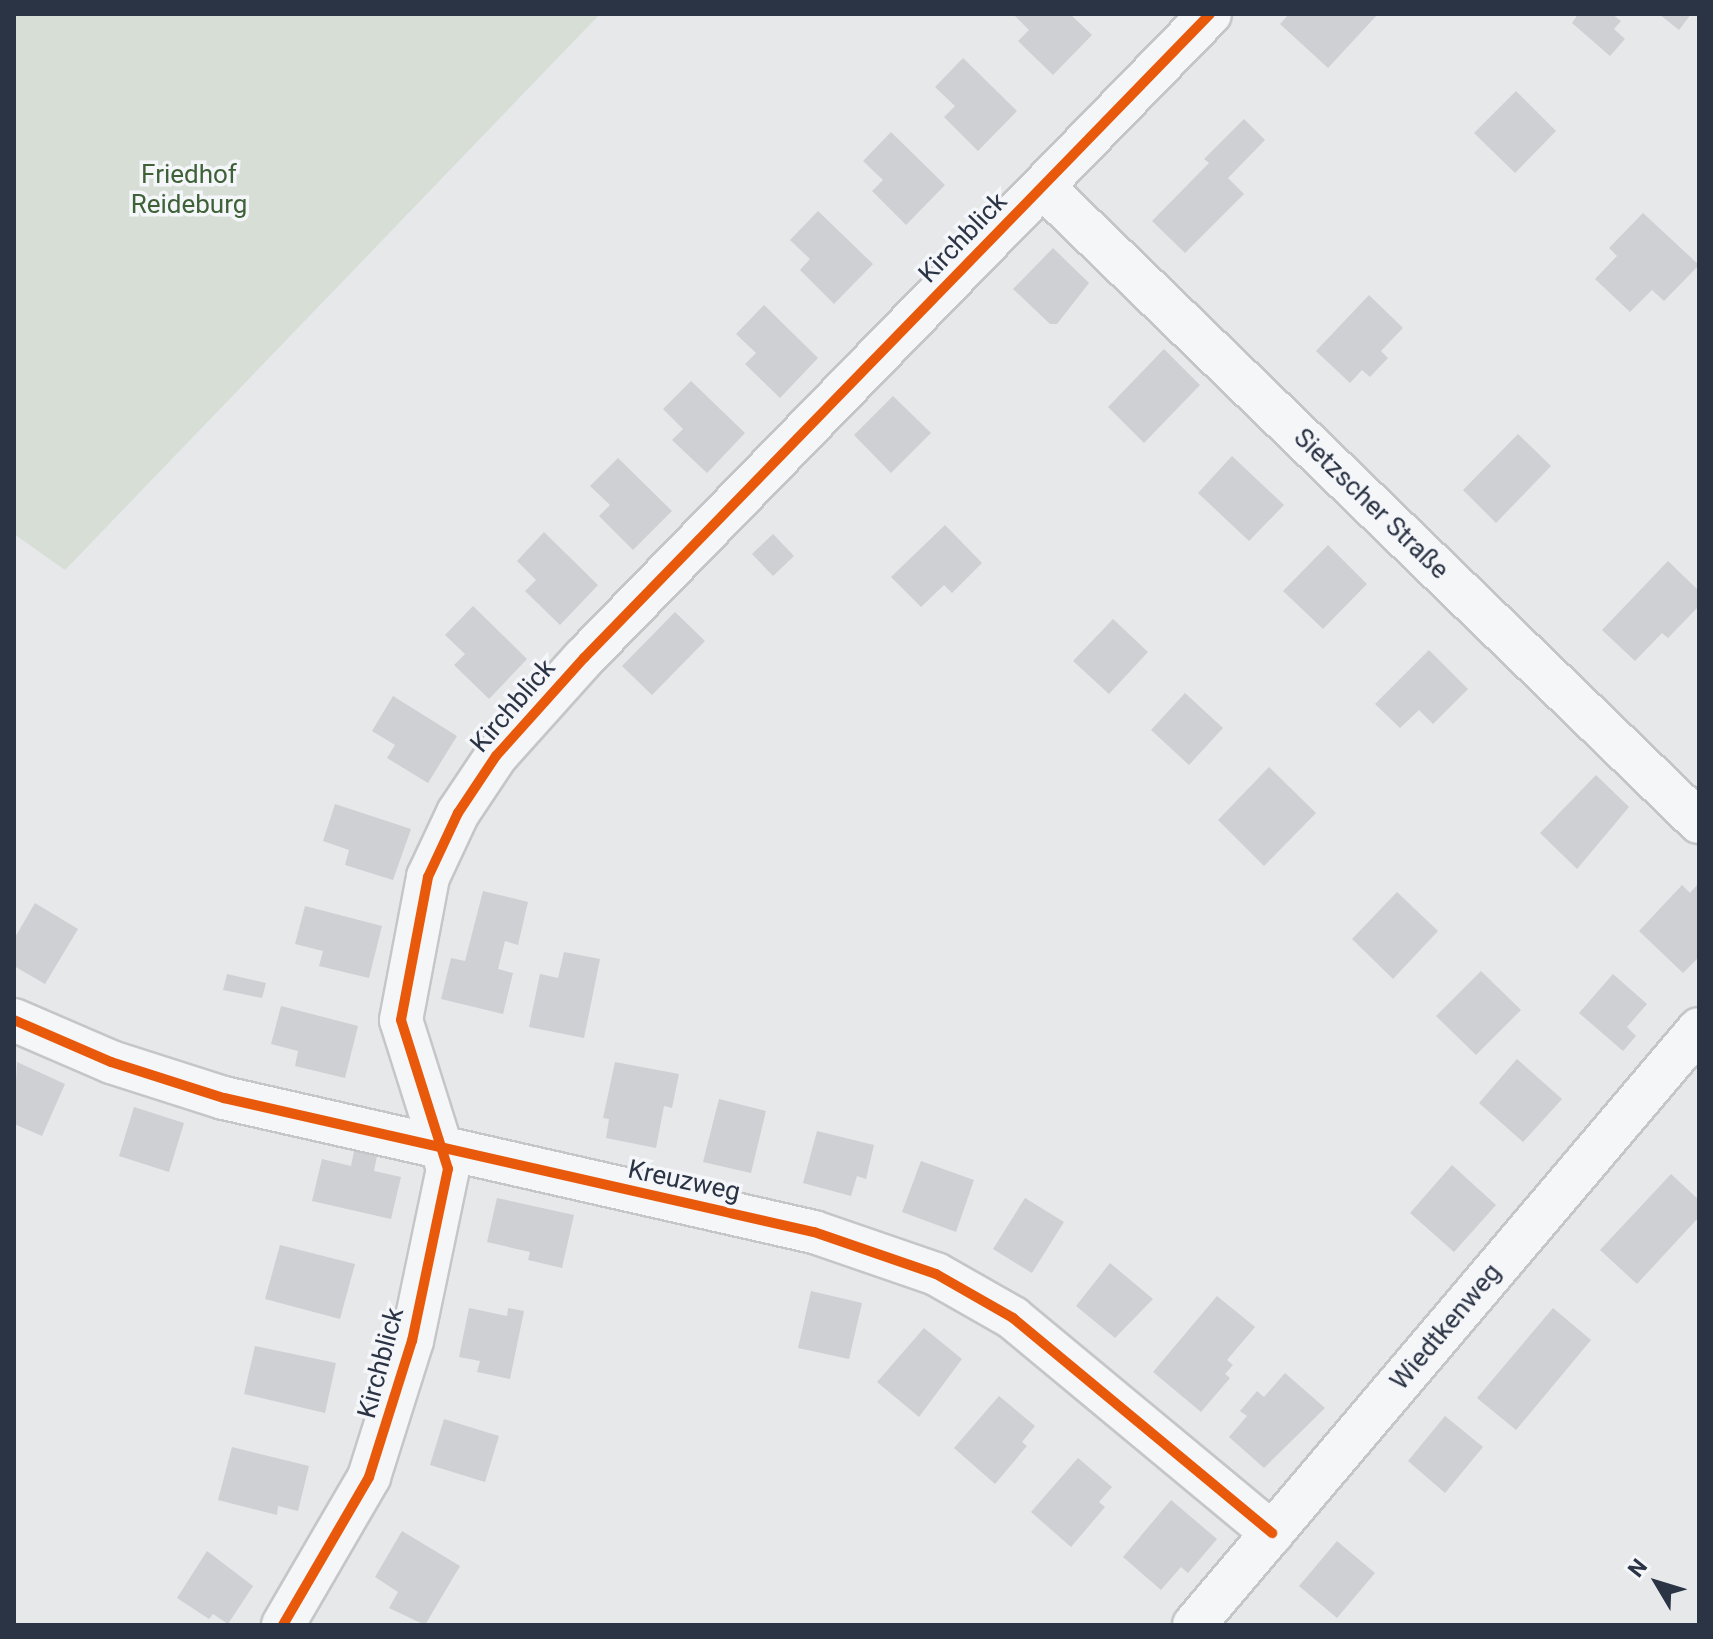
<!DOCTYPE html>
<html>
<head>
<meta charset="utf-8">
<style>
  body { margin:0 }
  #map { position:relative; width:1713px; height:1639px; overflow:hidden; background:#e6e8ea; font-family:Roboto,sans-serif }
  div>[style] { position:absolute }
  .green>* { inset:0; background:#d6ded6 }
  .building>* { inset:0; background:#ced0d3 }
  .roads { filter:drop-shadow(2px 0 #c4c6c8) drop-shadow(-2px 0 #c4c6c8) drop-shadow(0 2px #c4c6c8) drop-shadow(0 -2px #c4c6c8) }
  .minor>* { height:42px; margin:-21px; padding:0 21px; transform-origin:21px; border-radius:21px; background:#f5f6f7 }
  .cycleway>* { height:10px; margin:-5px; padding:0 5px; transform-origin:5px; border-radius:5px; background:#e8590c }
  span { translate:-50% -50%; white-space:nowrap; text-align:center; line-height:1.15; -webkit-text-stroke:7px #f4f6f9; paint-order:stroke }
  .park-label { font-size:26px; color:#3f6138 }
  .street-label { font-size:26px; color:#2b3445 }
  .frame { position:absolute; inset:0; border:16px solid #2b3445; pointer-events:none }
  .north { position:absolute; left:1617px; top:1543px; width:80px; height:80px; -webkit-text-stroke:6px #f4f6f9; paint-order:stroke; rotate:308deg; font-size:22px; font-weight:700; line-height:32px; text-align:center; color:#2b3445 }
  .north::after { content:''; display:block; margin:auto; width:28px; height:36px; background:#2b3445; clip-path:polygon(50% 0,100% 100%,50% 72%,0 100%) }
</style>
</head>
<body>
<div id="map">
  <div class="green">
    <i style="clip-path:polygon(14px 14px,600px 14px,65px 570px,14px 534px)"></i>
  </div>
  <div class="building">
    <i style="clip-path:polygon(1013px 14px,1070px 14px,1092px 35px,1053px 75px,1018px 41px,1029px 30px)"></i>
    <i style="clip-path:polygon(1289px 14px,1378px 14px,1328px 68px,1280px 24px)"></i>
    <i style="clip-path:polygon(1578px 14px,1612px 14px,1621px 21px,1614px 29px,1625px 39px,1610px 56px,1572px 23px)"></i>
    <i style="clip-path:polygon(1659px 14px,1691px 14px,1679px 30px)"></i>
    <i style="clip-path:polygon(963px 58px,1017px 111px,978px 151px,944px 117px,955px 106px,935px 87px)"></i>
    <i style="clip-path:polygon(1516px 91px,1556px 131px,1515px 173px,1474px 133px)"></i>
    <i style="clip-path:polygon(1244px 119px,1265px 140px,1228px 178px,1244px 194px,1185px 253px,1152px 221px,1209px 163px,1204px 159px)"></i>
    <i style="clip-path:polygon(891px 132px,945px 185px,906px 225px,872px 191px,883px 180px,863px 161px)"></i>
    <i style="clip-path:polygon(818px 211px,873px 264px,834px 304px,800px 270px,810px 259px,790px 240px)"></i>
    <i style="clip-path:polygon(1643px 213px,1699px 265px,1664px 301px,1652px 290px,1630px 312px,1595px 279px,1617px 256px,1609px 248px)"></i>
    <i style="clip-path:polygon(1053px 248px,1089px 283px,1057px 324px,1050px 324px,1013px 289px)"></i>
    <i style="clip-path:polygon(1369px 295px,1403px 328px,1381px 351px,1388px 358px,1370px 377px,1362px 370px,1350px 383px,1316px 351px)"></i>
    <i style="clip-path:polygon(764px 305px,818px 358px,780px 398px,745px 364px,756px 353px,736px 334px)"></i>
    <i style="clip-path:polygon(1164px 349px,1200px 385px,1144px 443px,1108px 407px)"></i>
    <i style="clip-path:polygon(691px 381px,745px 433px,707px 473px,672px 440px,683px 429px,663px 409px)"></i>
    <i style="clip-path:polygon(893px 396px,931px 433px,891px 473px,854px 435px)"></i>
    <i style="clip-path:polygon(1518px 434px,1551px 466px,1496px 523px,1463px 490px)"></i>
    <i style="clip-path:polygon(1232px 456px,1284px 505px,1249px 541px,1198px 493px)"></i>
    <i style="clip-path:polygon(618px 458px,672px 511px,633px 550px,599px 516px,610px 505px,590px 486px)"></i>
    <i style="clip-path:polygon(945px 525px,982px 563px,952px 593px,944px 585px,921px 607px,891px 577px)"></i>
    <i style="clip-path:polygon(544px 532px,598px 585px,560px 625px,525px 591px,536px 580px,517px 561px)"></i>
    <i style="clip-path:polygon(773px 534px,794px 556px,773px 576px,752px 554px)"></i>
    <i style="clip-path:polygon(1328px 545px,1367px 584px,1323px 629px,1283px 591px)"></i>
    <i style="clip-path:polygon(1668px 561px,1699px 591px,1699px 606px,1668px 638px,1662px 633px,1635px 661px,1602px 630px)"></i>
    <i style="clip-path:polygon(473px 606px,527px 659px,489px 699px,454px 665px,465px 654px,445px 635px)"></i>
    <i style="clip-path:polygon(675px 612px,705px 641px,652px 695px,622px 666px)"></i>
    <i style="clip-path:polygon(1113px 619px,1148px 652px,1109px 694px,1073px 661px)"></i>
    <i style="clip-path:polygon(1429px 650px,1468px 689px,1433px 724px,1419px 710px,1400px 728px,1375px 704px)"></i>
    <i style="clip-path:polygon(1185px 693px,1223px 728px,1189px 765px,1151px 730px)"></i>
    <i style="clip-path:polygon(393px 696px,457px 736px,428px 783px,387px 758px,395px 745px,372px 731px)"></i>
    <i style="clip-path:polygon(1269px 767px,1316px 813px,1264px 866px,1218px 820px)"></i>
    <i style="clip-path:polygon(1596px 775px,1629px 807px,1577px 869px,1540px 833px)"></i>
    <i style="clip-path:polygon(335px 804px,411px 829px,393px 880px,345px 865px,349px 850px,323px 841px)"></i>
    <i style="clip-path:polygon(1699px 883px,1699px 957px,1683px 973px,1639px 931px,1682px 885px,1690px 893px)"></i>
    <i style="clip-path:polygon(483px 891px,528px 902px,518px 945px,505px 941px,498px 969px,513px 973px,503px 1014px,441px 999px,451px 958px,465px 961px)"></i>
    <i style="clip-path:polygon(1397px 892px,1438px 931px,1393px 979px,1352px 939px)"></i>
    <i style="clip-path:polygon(35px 903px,78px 929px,45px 984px,14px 966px,14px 939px)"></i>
    <i style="clip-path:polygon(305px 906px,382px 926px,369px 978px,319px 966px,323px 951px,295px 944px)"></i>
    <i style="clip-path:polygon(564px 952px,600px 959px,584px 1038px,529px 1027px,540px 974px,558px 978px)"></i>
    <i style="clip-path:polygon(1481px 971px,1521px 1010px,1476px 1055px,1436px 1016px)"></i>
    <i style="clip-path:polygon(227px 974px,266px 983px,262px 998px,223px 990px)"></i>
    <i style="clip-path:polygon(1613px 974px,1647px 1004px,1627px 1027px,1636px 1036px,1623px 1051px,1579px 1013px)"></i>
    <i style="clip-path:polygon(281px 1006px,358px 1026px,345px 1078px,295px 1066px,298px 1051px,271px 1044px)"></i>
    <i style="clip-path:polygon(1517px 1059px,1562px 1099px,1523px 1142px,1479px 1103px)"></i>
    <i style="clip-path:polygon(17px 1062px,65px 1084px,42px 1136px,14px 1124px)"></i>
    <i style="clip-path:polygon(615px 1062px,679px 1074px,672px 1108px,664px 1106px,656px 1148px,606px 1138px,609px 1119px,603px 1118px)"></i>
    <i style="clip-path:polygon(719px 1099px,766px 1111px,751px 1173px,703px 1162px)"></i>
    <i style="clip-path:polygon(134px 1107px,184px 1123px,169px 1172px,119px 1156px)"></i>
    <i style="clip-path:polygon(817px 1131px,874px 1145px,866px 1179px,857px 1176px,851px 1196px,803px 1183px)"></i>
    <i style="clip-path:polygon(354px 1151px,377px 1156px,374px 1171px,401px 1177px,391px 1219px,312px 1201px,322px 1159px,351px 1166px)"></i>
    <i style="clip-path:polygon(921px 1161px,974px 1180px,956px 1232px,902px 1212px)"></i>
    <i style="clip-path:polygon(1452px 1165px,1496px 1205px,1454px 1252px,1410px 1213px)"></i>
    <i style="clip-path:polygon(1671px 1174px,1699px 1200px,1699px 1217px,1637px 1284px,1600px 1250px)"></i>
    <i style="clip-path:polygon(497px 1198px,574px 1215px,562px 1268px,528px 1260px,530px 1252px,487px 1242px)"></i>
    <i style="clip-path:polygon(1025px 1198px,1064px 1222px,1032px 1273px,993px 1249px)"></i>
    <i style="clip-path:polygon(280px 1245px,355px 1264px,340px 1319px,265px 1299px)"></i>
    <i style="clip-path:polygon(1110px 1263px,1153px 1299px,1115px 1338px,1076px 1306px)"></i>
    <i style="clip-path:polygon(811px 1291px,862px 1303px,849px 1359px,798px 1348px)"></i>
    <i style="clip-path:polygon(1217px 1296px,1255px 1327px,1227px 1360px,1233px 1365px,1225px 1374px,1230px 1378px,1201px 1412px,1153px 1372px)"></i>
    <i style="clip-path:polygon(469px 1308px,507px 1316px,508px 1308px,524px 1311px,510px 1379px,477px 1372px,480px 1361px,459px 1357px)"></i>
    <i style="clip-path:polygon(1553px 1308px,1591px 1340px,1516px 1430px,1477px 1398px)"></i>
    <i style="clip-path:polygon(924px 1328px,962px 1359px,919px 1417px,877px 1382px)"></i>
    <i style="clip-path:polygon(255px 1346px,336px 1363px,325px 1413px,244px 1394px)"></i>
    <i style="clip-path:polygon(1285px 1373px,1325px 1408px,1264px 1468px,1229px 1437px,1247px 1416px,1240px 1411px,1257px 1391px,1264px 1397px)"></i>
    <i style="clip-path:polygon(999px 1396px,1035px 1426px,1022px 1442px,1027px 1446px,995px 1484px,954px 1448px)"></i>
    <i style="clip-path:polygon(1445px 1416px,1483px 1447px,1445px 1493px,1408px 1461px)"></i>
    <i style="clip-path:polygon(444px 1419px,499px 1436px,485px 1482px,430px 1465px)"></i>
    <i style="clip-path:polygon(232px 1447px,309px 1466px,298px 1511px,278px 1506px,277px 1515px,218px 1500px)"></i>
    <i style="clip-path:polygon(1078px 1458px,1112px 1487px,1099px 1502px,1105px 1507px,1071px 1547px,1031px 1512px)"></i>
    <i style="clip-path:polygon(1171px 1500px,1217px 1539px,1188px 1573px,1181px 1567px,1161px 1590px,1123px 1557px)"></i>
    <i style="clip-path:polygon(402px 1531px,460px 1566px,425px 1625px,389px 1608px,398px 1592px,375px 1577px)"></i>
    <i style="clip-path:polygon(1337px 1541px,1375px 1573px,1337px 1618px,1299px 1586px)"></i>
    <i style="clip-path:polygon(207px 1551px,253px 1586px,228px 1624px,213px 1614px,209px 1619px,177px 1598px)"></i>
  </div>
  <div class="roads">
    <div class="minor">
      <i style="left:1043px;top:187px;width:913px;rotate:44.07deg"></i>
      <i style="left:14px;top:1020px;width:106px;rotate:23.4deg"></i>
      <i style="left:111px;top:1062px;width:119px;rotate:17.7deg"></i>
      <i style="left:224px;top:1098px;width:605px;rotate:12.8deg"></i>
      <i style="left:814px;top:1232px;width:129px;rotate:19deg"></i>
      <i style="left:936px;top:1274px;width:89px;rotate:29.7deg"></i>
      <i style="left:1013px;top:1318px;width:337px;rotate:39.7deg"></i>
      <i style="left:283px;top:1625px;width:171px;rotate:-59.8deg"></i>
      <i style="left:369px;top:1477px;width:143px;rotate:-72.5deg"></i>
      <i style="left:412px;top:1341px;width:176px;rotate:-78.2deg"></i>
      <i style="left:448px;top:1169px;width:156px;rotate:-107.5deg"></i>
      <i style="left:401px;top:1020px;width:146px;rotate:-79.3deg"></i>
      <i style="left:428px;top:877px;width:71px;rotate:-64.9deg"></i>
      <i style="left:458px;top:813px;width:69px;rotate:-56.3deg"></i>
      <i style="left:496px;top:756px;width:132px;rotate:-48.1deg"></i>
      <i style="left:584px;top:658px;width:898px;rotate:-45.81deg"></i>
      <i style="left:1194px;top:1625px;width:781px;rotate:-49.72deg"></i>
    </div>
  </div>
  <div class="cycleway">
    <i style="left:14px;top:1020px;width:106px;rotate:23.4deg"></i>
    <i style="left:111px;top:1062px;width:119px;rotate:17.7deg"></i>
    <i style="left:224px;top:1098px;width:605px;rotate:12.8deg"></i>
    <i style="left:814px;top:1232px;width:129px;rotate:19deg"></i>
    <i style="left:936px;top:1274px;width:89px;rotate:29.7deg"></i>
    <i style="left:1013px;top:1318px;width:337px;rotate:39.7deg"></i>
    <i style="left:283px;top:1625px;width:171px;rotate:-59.8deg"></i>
    <i style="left:369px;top:1477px;width:143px;rotate:-72.5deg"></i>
    <i style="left:412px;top:1341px;width:176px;rotate:-78.2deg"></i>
    <i style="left:448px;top:1169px;width:156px;rotate:-107.5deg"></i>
    <i style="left:401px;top:1020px;width:146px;rotate:-79.3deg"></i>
    <i style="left:428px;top:877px;width:71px;rotate:-64.9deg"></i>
    <i style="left:458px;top:813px;width:69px;rotate:-56.3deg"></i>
    <i style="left:496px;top:756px;width:132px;rotate:-48.1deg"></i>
    <i style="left:584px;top:658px;width:898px;rotate:-45.81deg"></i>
  </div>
  <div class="park-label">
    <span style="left:189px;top:190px">Friedhof<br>Reideburg</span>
  </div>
  <div class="street-label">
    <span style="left:963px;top:238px;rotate:-46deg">Kirchblick</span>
    <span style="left:1371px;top:504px;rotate:44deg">Sietzscher Straße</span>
    <span style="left:513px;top:706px;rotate:-49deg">Kirchblick</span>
    <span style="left:684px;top:1181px;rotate:12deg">Kreuzweg</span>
    <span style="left:1446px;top:1327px;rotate:-50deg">Wiedtkenweg</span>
    <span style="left:381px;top:1363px;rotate:-75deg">Kirchblick</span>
  </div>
  <div class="frame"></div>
  <div class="north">N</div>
</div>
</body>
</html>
